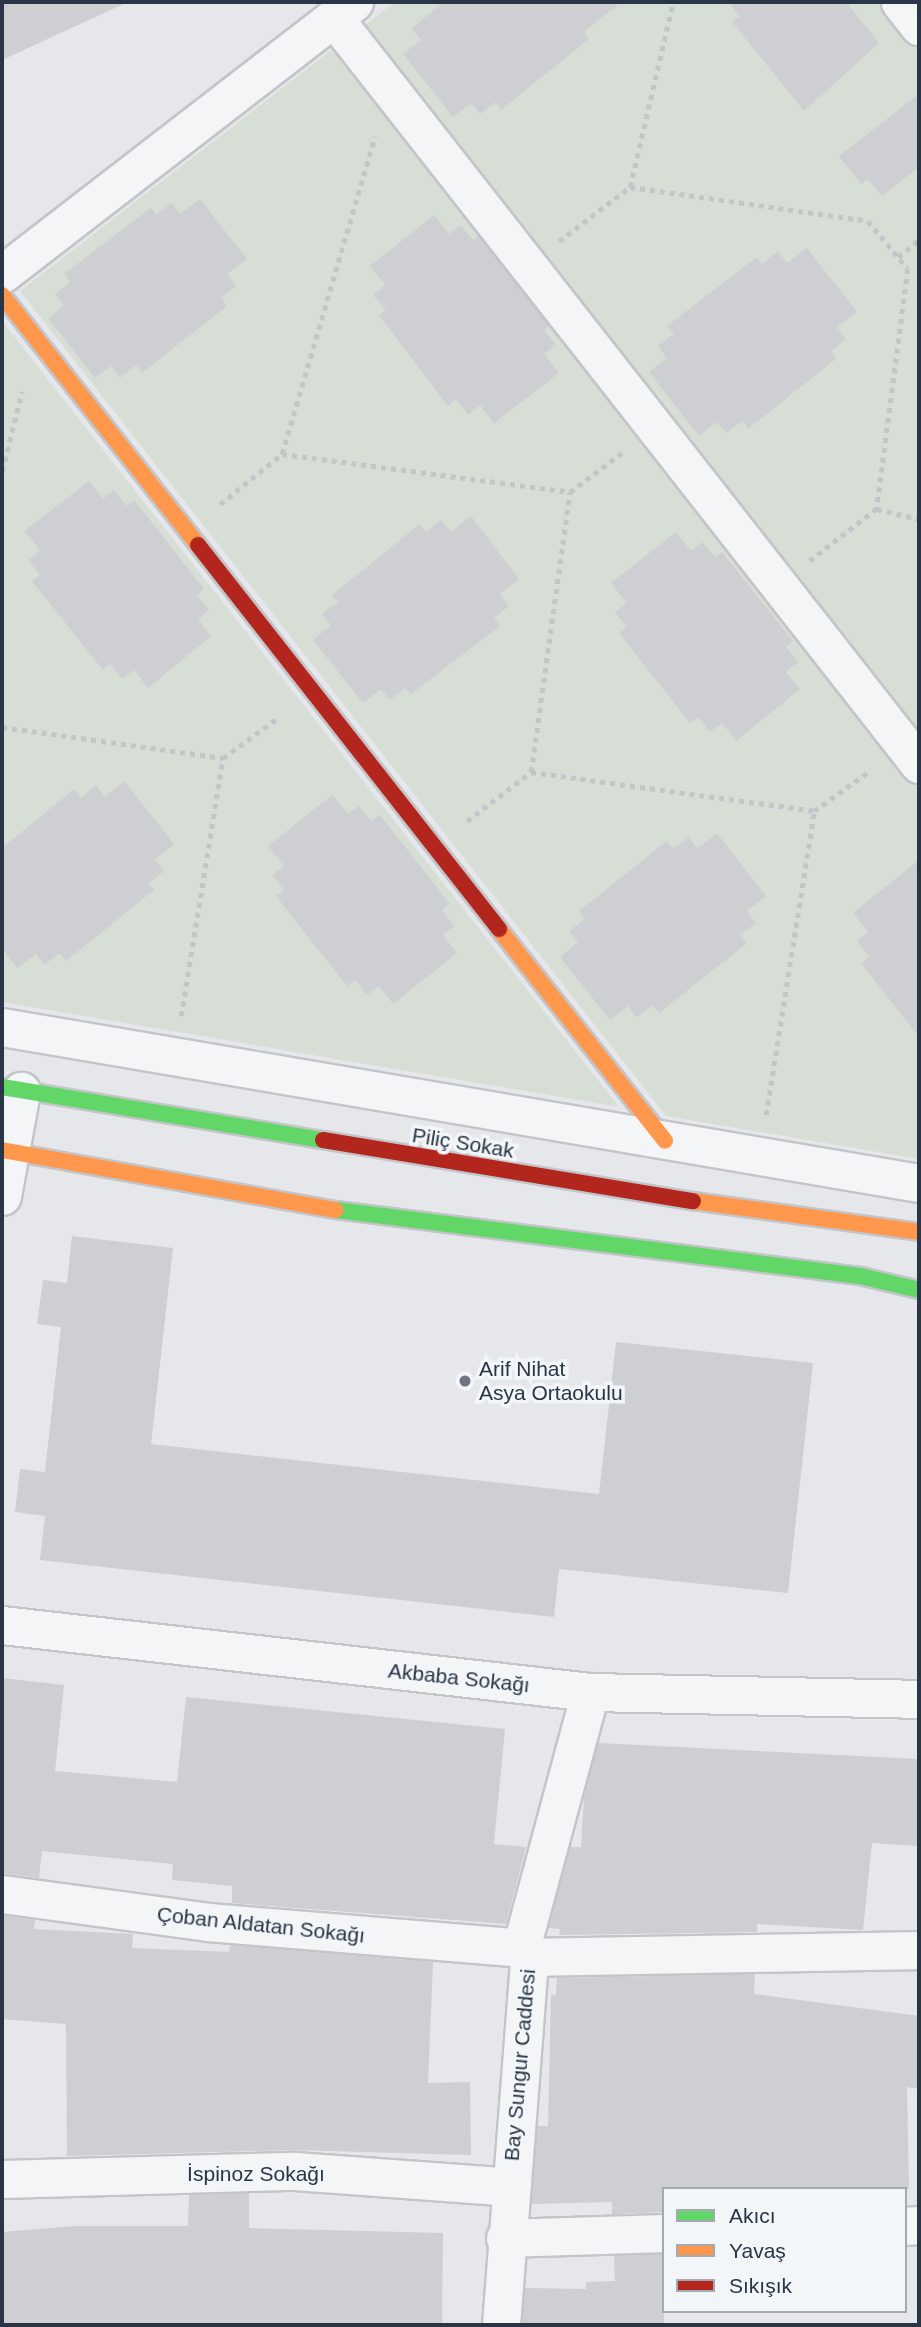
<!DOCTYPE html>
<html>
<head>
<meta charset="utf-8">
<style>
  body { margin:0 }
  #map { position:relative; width:921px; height:2327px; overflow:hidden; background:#e5e7ea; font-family:Arial,sans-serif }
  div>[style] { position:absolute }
  .green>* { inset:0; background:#d6ded5 }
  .building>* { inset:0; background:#cdcfd2 }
  .path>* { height:4.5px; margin-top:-2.25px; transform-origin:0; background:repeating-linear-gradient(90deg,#c3c6c9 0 5px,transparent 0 10px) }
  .roads { filter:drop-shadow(2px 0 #c3c5c8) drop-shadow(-2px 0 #c3c5c8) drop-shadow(0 2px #c3c5c8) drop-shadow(0 -2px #c3c5c8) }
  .street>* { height:37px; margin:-18.5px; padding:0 18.5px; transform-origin:18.5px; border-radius:18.5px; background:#f4f5f7 }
  .fast>* { height:16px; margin:-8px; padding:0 8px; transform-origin:8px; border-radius:8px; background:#63d668 }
  .slow>* { height:16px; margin:-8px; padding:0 8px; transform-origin:8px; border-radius:8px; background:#ff974d }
  .jam>* { height:16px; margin:-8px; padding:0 8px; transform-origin:8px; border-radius:8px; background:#b3261e }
  .dots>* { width:19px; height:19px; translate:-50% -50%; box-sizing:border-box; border:4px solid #f3f6f9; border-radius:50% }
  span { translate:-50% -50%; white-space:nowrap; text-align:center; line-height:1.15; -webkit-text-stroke:7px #f3f6f9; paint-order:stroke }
  .street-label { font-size:21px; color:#293645 }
  .poi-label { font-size:21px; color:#293645 }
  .left { translate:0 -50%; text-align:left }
  .frame { position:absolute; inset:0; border:4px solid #293645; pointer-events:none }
  .legend { position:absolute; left:662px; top:2187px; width:245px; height:126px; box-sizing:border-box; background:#f3f6f9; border:2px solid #a2a9b1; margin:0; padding:9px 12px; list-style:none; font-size:21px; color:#293645 }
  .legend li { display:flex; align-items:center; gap:14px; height:35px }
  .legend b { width:35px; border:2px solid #a2a9b1 }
</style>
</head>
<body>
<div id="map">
  <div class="green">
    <i style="clip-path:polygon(395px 2px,880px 2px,919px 51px,919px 742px,360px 29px)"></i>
    <i style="clip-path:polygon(338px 45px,919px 785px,919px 1159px,666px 1116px,20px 291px)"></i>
    <i style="clip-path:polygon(2px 321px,619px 1107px,2px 1002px)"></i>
  </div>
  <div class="building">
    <i style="clip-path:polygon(2px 2px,128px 2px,2px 60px)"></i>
    <i style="clip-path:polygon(444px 2px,621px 2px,584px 32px,589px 39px,501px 110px,496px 102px,480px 114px,471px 103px,453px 117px,403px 54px,421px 40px,412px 28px)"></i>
    <i style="clip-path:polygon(728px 2px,846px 2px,879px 43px,804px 111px,732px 22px,740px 16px)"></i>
    <i style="clip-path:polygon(919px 94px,919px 167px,882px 196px,868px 179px,861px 184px,839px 156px)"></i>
    <i style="clip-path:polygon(200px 199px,247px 259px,227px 274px,236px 286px,221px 298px,227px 306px,142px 373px,136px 365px,120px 378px,111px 366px,95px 378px,48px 318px,64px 306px,55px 294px,71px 282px,64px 274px,151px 208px,156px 215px,171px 203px,180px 214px)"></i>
    <i style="clip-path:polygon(434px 215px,449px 234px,460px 225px,473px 240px,478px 236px,549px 326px,544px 330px,556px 345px,544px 354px,559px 373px,494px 423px,480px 405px,468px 415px,456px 399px,448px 406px,379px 315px,386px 310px,373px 295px,385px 285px,370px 266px)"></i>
    <i style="clip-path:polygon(807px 248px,857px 312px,837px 327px,846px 339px,831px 351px,837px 358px,748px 429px,742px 421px,727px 433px,717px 422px,699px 436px,649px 372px,667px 358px,658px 346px,674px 334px,667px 326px,757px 257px,762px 264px,778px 251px,787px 263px)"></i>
    <i style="clip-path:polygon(89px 481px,103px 499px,114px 490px,127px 506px,134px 500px,204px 589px,197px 595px,209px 610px,198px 619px,211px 636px,148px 688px,134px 670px,122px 679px,110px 664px,103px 670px,32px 581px,40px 575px,28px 560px,40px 550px,24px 531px)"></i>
    <i style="clip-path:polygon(471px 516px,519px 579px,500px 594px,509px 606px,494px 618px,500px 626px,411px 694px,405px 688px,390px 700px,381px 689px,363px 703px,313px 640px,331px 625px,322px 614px,338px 602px,332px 595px,420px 524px,426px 532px,441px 520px,451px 532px)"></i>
    <i style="clip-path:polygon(676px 532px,691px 551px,702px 542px,715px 557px,722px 552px,793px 641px,786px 647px,798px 662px,786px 672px,800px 689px,736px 741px,722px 723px,710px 732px,698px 717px,690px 723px,619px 633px,627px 627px,615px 612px,627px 603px,611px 583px)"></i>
    <i style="clip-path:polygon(124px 781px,174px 844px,155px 860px,164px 871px,149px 883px,154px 890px,66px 961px,60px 953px,44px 965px,36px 954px,17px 968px,2px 948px,2px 848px,74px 789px,81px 798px,96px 785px,105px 797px)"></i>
    <i style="clip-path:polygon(332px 795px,348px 814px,359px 806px,371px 821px,380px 815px,450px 904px,442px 910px,454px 926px,443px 935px,457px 953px,393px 1004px,379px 986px,367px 995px,355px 980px,347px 986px,276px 896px,284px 890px,272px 875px,284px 866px,268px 846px)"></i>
    <i style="clip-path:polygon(717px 833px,766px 896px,747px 911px,756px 923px,740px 935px,747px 943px,659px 1013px,652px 1005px,637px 1017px,628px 1006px,610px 1020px,560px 957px,578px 942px,569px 931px,585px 919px,579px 911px,667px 841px,673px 849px,689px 837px,697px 849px)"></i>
    <i style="clip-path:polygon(919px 860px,919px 1037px,861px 963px,869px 957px,857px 941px,868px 932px,853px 913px)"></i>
    <i style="clip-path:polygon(72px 1236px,173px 1248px,151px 1444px,599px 1494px,616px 1342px,813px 1363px,788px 1593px,559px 1569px,554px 1617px,40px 1560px,45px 1516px,15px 1512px,20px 1469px,45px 1472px,61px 1327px,37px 1324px,43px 1280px,67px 1283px)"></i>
    <i style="clip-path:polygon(2px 1678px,64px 1685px,55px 1771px,177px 1782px,186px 1697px,505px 1729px,494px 1844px,526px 1847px,506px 1924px,232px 1903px,232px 1886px,172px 1880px,173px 1864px,42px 1851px,39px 1878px,2px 1873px)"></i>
    <i style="clip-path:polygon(598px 1743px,919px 1759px,919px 1846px,872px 1843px,863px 1930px,757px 1924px,757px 1932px,559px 1935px,560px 1929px,548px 1928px,570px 1847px,581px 1847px,584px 1797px)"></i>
    <i style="clip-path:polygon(2px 1915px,35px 1920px,34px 1929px,133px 1934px,132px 1948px,229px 1952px,230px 1945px,433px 1962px,428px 2083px,470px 2082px,471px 2155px,294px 2150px,67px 2156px,66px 2024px,2px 2019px)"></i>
    <i style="clip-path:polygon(755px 1974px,754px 1994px,919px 2016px,919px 2089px,907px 2087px,909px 2189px,664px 2189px,664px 2212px,612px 2214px,612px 2202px,531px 2204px,537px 2126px,548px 2126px,551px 1994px,556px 1995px,557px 1978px)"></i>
    <i style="clip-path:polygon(249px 2193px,249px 2228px,443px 2233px,442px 2325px,2px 2325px,2px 2232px,74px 2226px,188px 2226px,189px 2195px)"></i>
    <i style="clip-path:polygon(664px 2254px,664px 2325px,522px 2325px,525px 2288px,586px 2289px,586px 2282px,615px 2281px,614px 2256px)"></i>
  </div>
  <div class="path">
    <i style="left:630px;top:187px;width:240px;rotate:8.1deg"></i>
    <i style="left:868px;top:221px;width:62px;rotate:50.2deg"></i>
    <i style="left:908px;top:269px;width:242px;rotate:97.4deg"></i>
    <i style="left:877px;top:509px;width:85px;rotate:142.2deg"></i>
    <i style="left:559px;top:241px;width:89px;rotate:-37.3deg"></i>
    <i style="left:630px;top:187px;width:190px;rotate:-76.9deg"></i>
    <i style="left:898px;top:257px;width:27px;rotate:-39deg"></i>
    <i style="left:282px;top:454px;width:290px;rotate:7.5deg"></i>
    <i style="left:570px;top:492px;width:66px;rotate:-37deg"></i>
    <i style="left:2px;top:471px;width:82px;rotate:-76deg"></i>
    <i style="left:220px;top:504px;width:80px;rotate:-38.9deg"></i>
    <i style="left:282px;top:454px;width:331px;rotate:-73.7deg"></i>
    <i style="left:877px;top:509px;width:43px;rotate:13.4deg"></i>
    <i style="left:2px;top:727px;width:223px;rotate:8deg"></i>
    <i style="left:223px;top:758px;width:69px;rotate:-36.2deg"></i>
    <i style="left:531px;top:772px;width:286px;rotate:7.8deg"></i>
    <i style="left:814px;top:811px;width:70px;rotate:-35.7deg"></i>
    <i style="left:467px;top:821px;width:81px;rotate:-37.4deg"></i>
    <i style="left:531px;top:772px;width:283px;rotate:-82.1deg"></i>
    <i style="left:181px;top:1016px;width:261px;rotate:-80.8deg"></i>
    <i style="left:766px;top:1115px;width:308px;rotate:-81deg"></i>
  </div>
  <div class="roads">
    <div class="street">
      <i style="left:900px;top:2px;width:31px;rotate:52deg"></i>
      <i style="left:334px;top:18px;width:948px;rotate:51.9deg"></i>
      <i style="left:2px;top:274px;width:445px;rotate:-37.7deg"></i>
      <i style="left:2px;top:1027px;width:930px;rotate:9.65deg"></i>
      <i style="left:2px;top:1196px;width:107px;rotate:-79.7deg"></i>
      <i style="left:2px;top:1625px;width:592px;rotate:6.5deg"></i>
      <i style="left:590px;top:1692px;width:329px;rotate:1.2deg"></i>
      <i style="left:2px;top:1894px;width:208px;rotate:7.7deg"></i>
      <i style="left:208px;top:1922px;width:314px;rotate:4.7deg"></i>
      <i style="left:529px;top:1957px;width:390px;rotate:-1deg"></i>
      <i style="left:2px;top:2179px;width:293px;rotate:-1.6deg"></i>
      <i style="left:295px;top:2171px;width:217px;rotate:4.2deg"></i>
      <i style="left:905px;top:2226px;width:14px;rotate:-4deg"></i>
      <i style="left:505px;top:2238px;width:159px;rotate:-1.8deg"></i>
      <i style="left:501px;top:2325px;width:369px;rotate:-85.6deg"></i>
      <i style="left:529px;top:1957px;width:12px;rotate:-132deg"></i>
      <i style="left:521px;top:1948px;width:265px;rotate:-74.9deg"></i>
    </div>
    <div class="fast">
      <i style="left:2px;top:1087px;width:325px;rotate:9.4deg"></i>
      <i style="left:336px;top:1210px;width:528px;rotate:7.18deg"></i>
      <i style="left:860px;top:1276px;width:61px;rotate:13.3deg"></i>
    </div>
    <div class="slow">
      <i style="left:2px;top:295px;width:318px;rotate:51.9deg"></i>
      <i style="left:499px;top:929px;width:269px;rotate:51.9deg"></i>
      <i style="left:2px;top:1150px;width:339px;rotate:10.2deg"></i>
      <i style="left:693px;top:1201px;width:228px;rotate:7.8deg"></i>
    </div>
    <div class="jam">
      <i style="left:198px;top:545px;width:488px;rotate:51.9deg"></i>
      <i style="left:323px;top:1140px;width:375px;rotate:9.4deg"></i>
    </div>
  </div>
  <div class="dots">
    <i style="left:465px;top:1381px;background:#6b747f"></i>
  </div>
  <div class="street-label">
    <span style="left:463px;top:1143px;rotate:9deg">Piliç Sokak</span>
    <span style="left:459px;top:1678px;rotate:6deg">Akbaba Sokağı</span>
    <span style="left:261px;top:1925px;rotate:6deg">Çoban Aldatan Sokağı</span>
    <span style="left:520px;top:2065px;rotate:-85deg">Bay Sungur Caddesi</span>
    <span style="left:256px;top:2174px">İspinoz Sokağı</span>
  </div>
  <div class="poi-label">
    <span class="left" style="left:479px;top:1381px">Arif Nihat<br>Asya Ortaokulu</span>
  </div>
  <div class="frame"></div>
  <ul class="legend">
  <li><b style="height:9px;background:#63d668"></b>Akıcı</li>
  <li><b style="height:9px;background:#ff974d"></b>Yavaş</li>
  <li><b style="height:9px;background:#b3261e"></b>Sıkışık</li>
  </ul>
</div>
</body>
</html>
